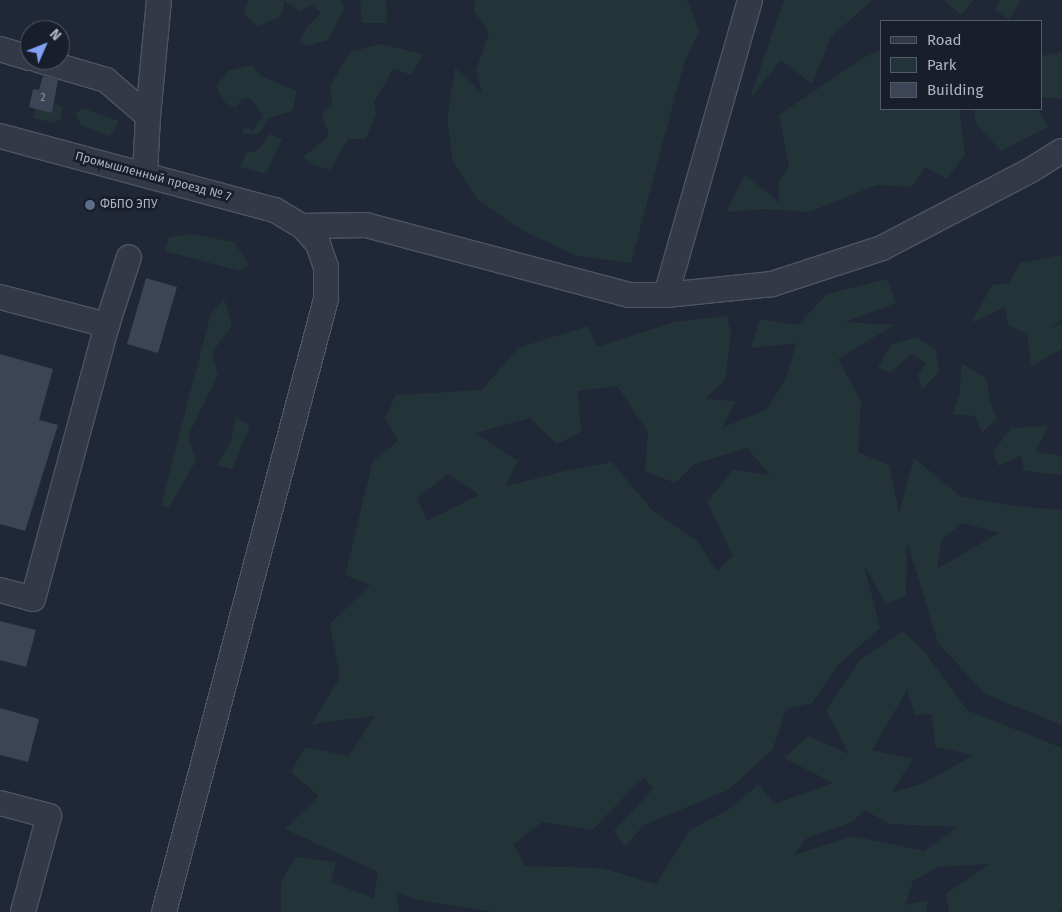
<!DOCTYPE html>
<html>
<head>
<meta charset="utf-8">
<style>
  body { margin:0 }
  #map { position:relative; width:1062px; height:912px; overflow:hidden; background:#202736; font-family:"Fira Sans",sans-serif }
  div>[style] { position:absolute }
  .green>* { inset:0; background:#233438 }
  .building>* { inset:0; background:#3c4556 }
  .roads { filter:drop-shadow(1px 0 #4e5461) drop-shadow(-1px 0 #4e5461) drop-shadow(0 1px #4e5461) drop-shadow(0 -1px #4e5461) }
  .minor>* { height:24px; margin:-12px; padding:0 12px; transform-origin:12px; border-radius:12px; background:#333947 }
  .dots>* { width:14px; height:14px; translate:-50% -50%; box-sizing:border-box; border:2px solid #191e2b; border-radius:50% }
  span { translate:-50% -50%; white-space:nowrap; text-align:center; line-height:1.15; -webkit-text-stroke:5px #191e2b; paint-order:stroke }
  .number-label { font-size:10px; color:#9198a8 }
  .number-label span { -webkit-text-stroke-width:0 }
  .street-label { font-size:12px; color:#adb4c3 }
  .poi-label { font-size:12px; color:#adb4c3 }
  .left { translate:0 -50%; text-align:left }
  .legend { position:absolute; left:880px; top:20px; width:162px; height:90px; box-sizing:border-box; background:#191e2b; border:1px solid #545a68; margin:0; padding:6px 9px; list-style:none; font-size:15px; color:#adb4c3 }
  .legend li { display:flex; align-items:center; gap:10px; height:25px }
  .legend b { width:25px; border:1px solid #545a68 }
  .north { position:absolute; left:20px; top:20px; width:50px; height:50px; box-sizing:border-box; background:#191e2b; border:1px solid #545a68; border-radius:50%; rotate:46deg; font-size:14px; font-weight:700; line-height:20px; text-align:center; color:#adb4c3 }
  .north::after { content:''; display:block; margin:auto; width:18px; height:22px; background:#81a1f5; clip-path:polygon(50% 0,100% 100%,50% 72%,0 100%) }
</style>
</head>
<body>
<div id="map">
  <div class="green">
    <i style="clip-path:polygon(248px 0,341px 0,344px 9px,328px 40px,307px 46px,300px 40px,307px 27px,321px 13px,312px 4px,300px 12px,285px 1px,280px 17px,258px 26px,244px 15px)"></i>
    <i style="clip-path:polygon(360px 0,386px 0,387px 23px,362px 23px)"></i>
    <i style="clip-path:polygon(476px 0,686px 0,689px 3px,699px 32px,684px 63px,631px 263px,577px 256px,523px 231px,478px 200px,453px 161px,447px 120px,455px 68px,482px 93px,476px 70px,489px 33px,474px 11px)"></i>
    <i style="clip-path:polygon(784px 0,872px 0,831px 37px,812px 84px,781px 60px,749px 100px)"></i>
    <i style="clip-path:polygon(944px 0,974px 0,961px 15px)"></i>
    <i style="clip-path:polygon(999px 0,1021px 0,1009px 20px,995px 10px)"></i>
    <i style="clip-path:polygon(380px 44px,423px 54px,412px 75px,393px 69px,374px 103px,376px 113px,366px 139px,348px 139px,330px 170px,311px 164px,303px 157px,329px 136px,322px 113px,332px 103px,330px 86px,350px 52px)"></i>
    <i style="clip-path:polygon(881px 50px,881px 109px,959px 109px,965px 154px,947px 179px,925px 167px,912px 187px,877px 185px,809px 212px,763px 209px,726px 212px,745px 175px,780px 203px,778px 182px,789px 167px,779px 115px,863px 58px)"></i>
    <i style="clip-path:polygon(1062px 52px,1062px 99px,1041px 97px,1041px 56px)"></i>
    <i style="clip-path:polygon(252px 65px,261px 76px,297px 91px,292px 111px,269px 118px,259px 134px,243px 134px,243px 127px,253px 130px,263px 115px,250px 98px,242px 99px,236px 107px,226px 104px,216px 87px,228px 71px)"></i>
    <i style="clip-path:polygon(55px 104px,63px 107px,61px 119px,54px 123px,34px 118px,35px 108px,52px 113px)"></i>
    <i style="clip-path:polygon(82px 108px,119px 121px,110px 136px,82px 126px,75px 114px)"></i>
    <i style="clip-path:polygon(974px 109px,1038px 109px,1048px 127px,1001px 151px,976px 124px)"></i>
    <i style="clip-path:polygon(270px 134px,282px 139px,266px 174px,240px 167px,246px 153px,257px 151px)"></i>
    <i style="clip-path:polygon(191px 234px,234px 242px,249px 265px,240px 271px,165px 251px,169px 237px)"></i>
    <i style="clip-path:polygon(1060px 255px,1062px 261px,1062px 319px,1049px 329px,1062px 323px,1062px 349px,1031px 366px,1027px 334px,1008px 325px,1005px 307px,971px 323px,992px 285px,1009px 283px,1020px 263px)"></i>
    <i style="clip-path:polygon(evenodd,887px 279px,896px 303px,845px 322px,894px 325px,838px 359px,861px 401px,858px 452px,889px 465px,899px 513px,914px 458px,960px 496px,1014px 506px,1062px 510px,1062px 725px,985px 694px,938px 643px,907px 541px,906px 596px,886px 604px,864px 565px,880px 628px,839px 664px,812px 703px,786px 709px,773px 749px,728px 790px,644px 825px,625px 846px,614px 831px,653px 789px,644px 777px,592px 830px,543px 822px,513px 844px,525px 866px,602px 868px,656px 884px,690px 830px,733px 807px,758px 784px,775px 804px,833px 783px,784px 758px,808px 736px,849px 754px,826px 710px,861px 659px,903px 631px,924px 651px,967px 710px,1062px 748px,1062px 908px,1057px 912px,949px 912px,946px 894px,989px 864px,938px 867px,913px 881px,905px 905px,928px 900px,926px 912px,493px 912px,418px 900px,396px 892px,399px 912px,281px 912px,281px 883px,295px 857px,336px 862px,331px 882px,374px 898px,378px 872px,285px 829px,319px 796px,291px 772px,305px 747px,349px 756px,375px 716px,312px 724px,340px 677px,330px 624px,370px 585px,345px 575px,373px 461px,398px 441px,385px 418px,396px 395px,482px 390px,518px 348px,588px 326px,597px 347px,674px 322px,727px 316px,731px 334px,725px 380px,705px 399px,735px 401px,722px 428px,767px 409px,787px 377px,796px 343px,751px 348px,760px 319px,798px 325px,827px 294px,887px 279px,617px 386px,648px 432px,645px 471px,675px 483px,694px 464px,747px 448px,770px 475px,733px 470px,707px 502px,733px 556px,717px 571px,697px 541px,651px 509px,612px 462px,569px 470px,506px 486px,518px 461px,476px 433px,530px 418px,557px 444px,581px 432px,578px 391px,617px 386px,887px 279px,448px 474px,479px 495px,427px 521px,417px 498px,448px 474px,887px 279px,963px 523px,999px 533px,937px 569px,942px 539px,963px 523px,887px 279px,907px 690px,915px 715px,932px 714px,935px 747px,974px 755px,924px 783px,891px 793px,913px 759px,872px 750px,907px 690px,887px 279px,865px 810px,889px 824px,958px 827px,924px 851px,853px 836px,794px 855px,807px 838px,852px 822px,865px 810px)"></i>
    <i style="clip-path:polygon(224px 299px,232px 325px,212px 353px,218px 375px,188px 436px,196px 461px,169px 507px,161px 505px,211px 313px)"></i>
    <i style="clip-path:polygon(917px 337px,936px 350px,939px 371px,922px 390px,918px 375px,926px 363px,912px 354px,890px 373px,878px 367px,892px 344px)"></i>
    <i style="clip-path:polygon(961px 363px,986px 378px,991px 404px,997px 419px,982px 432px,975px 416px,953px 414px,960px 392px)"></i>
    <i style="clip-path:polygon(236px 417px,250px 426px,232px 469px,217px 465px,231px 441px)"></i>
    <i style="clip-path:polygon(1048px 426px,1036px 452px,1062px 456px,1062px 475px,1024px 471px,1021px 455px,998px 466px,993px 452px,1011px 428px)"></i>
  </div>
  <div class="building">
    <i style="clip-path:polygon(43px 76px,58px 80px,52px 113px,29px 107px,33px 89px,39px 90px)"></i>
    <i style="clip-path:polygon(146px 278px,177px 287px,158px 353px,127px 344px)"></i>
    <i style="clip-path:polygon(0 354px,53px 369px,39px 420px,58px 425px,25px 531px,0 524px)"></i>
    <i style="clip-path:polygon(0 621px,36px 630px,26px 667px,0 660px)"></i>
    <i style="clip-path:polygon(0 708px,39px 719px,28px 762px,0 755px)"></i>
  </div>
  <div class="roads">
    <div class="minor">
      <i style="left:0;top:49px;width:31px;rotate:17deg"></i>
      <i style="left:38px;top:60px;width:71px;rotate:16.4deg"></i>
      <i style="left:106px;top:80px;width:55px;rotate:40.6deg"></i>
      <i style="left:148px;top:116px;width:58px;rotate:93deg"></i>
      <i style="left:148px;top:116px;width:117px;rotate:-84.6deg"></i>
      <i style="left:0;top:136px;width:285px;rotate:15.1deg"></i>
      <i style="left:275px;top:210px;width:31px;rotate:31deg"></i>
      <i style="left:302px;top:226px;width:24px;rotate:48deg"></i>
      <i style="left:318px;top:244px;width:24px;rotate:71deg"></i>
      <i style="left:326px;top:267px;width:32px;rotate:90deg"></i>
      <i style="left:326px;top:299px;width:634px;rotate:104.8deg"></i>
      <i style="left:302px;top:226px;width:64px;rotate:-0.9deg"></i>
      <i style="left:366px;top:225px;width:272px;rotate:14.9deg"></i>
      <i style="left:629px;top:295px;width:37px"></i>
      <i style="left:666px;top:295px;width:307px;rotate:-74.1deg"></i>
      <i style="left:666px;top:295px;width:107px;rotate:-5.9deg"></i>
      <i style="left:772px;top:284px;width:116px;rotate:-18.1deg"></i>
      <i style="left:882px;top:248px;width:168px;rotate:-27.6deg"></i>
      <i style="left:1031px;top:170px;width:36px;rotate:-32deg"></i>
      <i style="left:0;top:297px;width:111px;rotate:14.7deg"></i>
      <i style="left:0;top:590px;width:34px;rotate:15deg"></i>
      <i style="left:33px;top:599px;width:284px;rotate:-74.9deg"></i>
      <i style="left:107px;top:325px;width:71px;rotate:-72.1deg"></i>
      <i style="left:0;top:803px;width:51px;rotate:14.9deg"></i>
      <i style="left:49px;top:816px;width:99px;rotate:105.2deg"></i>
    </div>
  </div>
  <div class="dots">
    <i style="left:90px;top:205px;background:#5c6f8a"></i>
  </div>
  <div class="number-label">
    <span style="left:43px;top:99px">2</span>
  </div>
  <div class="street-label">
    <span style="left:153px;top:177px;rotate:15deg">Промышленный проезд № 7</span>
  </div>
  <div class="poi-label">
    <span class="left" style="left:100px;top:205px">ФБПО ЭПУ</span>
  </div>
  <ul class="legend">
  <li><b style="height:6px;background:#333947"></b>Road</li>
  <li><b style="height:14px;background:#233438"></b>Park</li>
  <li><b style="height:14px;background:#3c4556"></b>Building</li>
  </ul>
  <div class="north">N</div>
</div>
</body>
</html>
